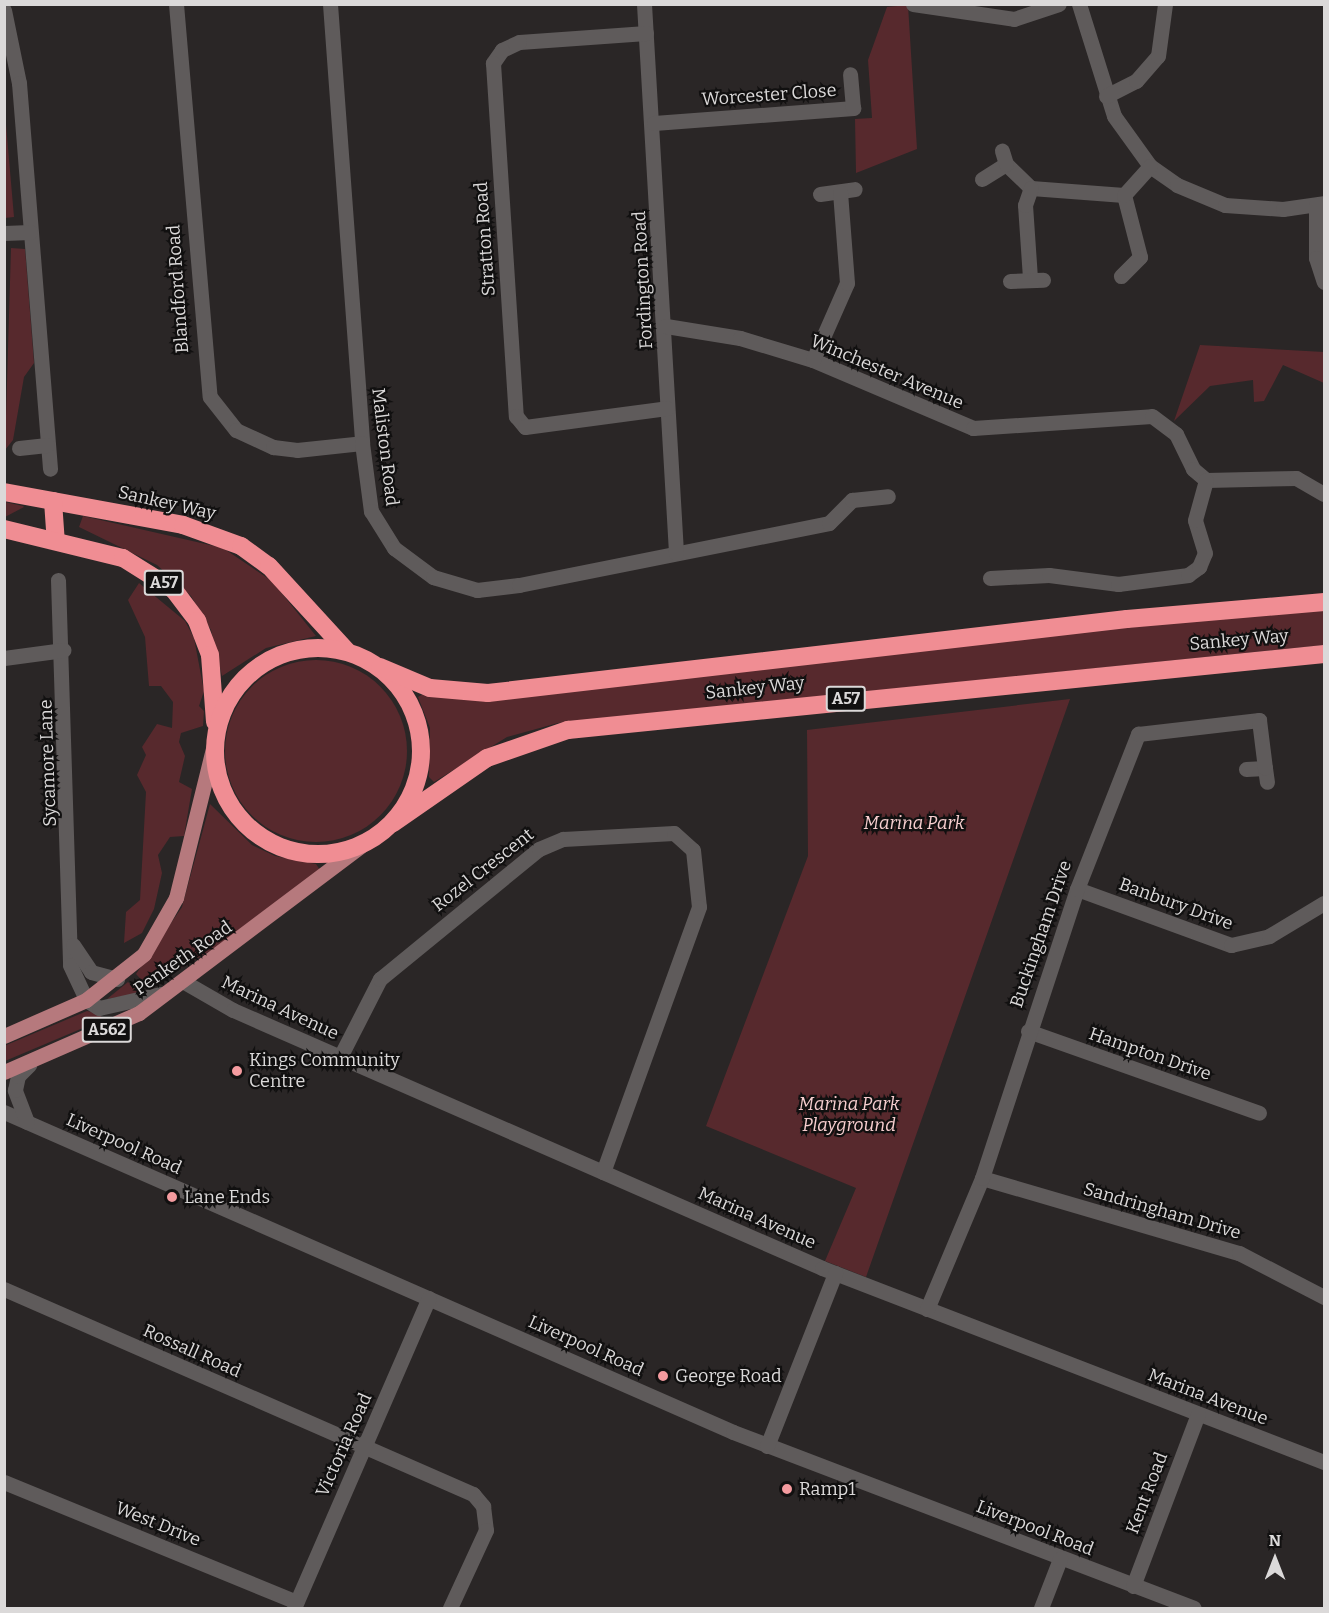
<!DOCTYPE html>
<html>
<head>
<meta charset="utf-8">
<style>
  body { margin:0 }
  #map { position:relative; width:1329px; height:1613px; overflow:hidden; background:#2a2626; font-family:Bitter,serif }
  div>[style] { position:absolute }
  .green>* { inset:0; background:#57292d }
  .round { border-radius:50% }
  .minor>* { height:15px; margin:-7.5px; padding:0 7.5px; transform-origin:7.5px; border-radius:7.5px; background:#5f5b5b }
  .major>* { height:15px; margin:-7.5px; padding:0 7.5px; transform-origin:7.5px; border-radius:7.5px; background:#b6797d }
  .highway>* { height:18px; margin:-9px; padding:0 9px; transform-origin:9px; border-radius:9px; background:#f08d93 }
  .highway>.ring { margin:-9px; padding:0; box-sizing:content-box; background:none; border:18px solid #f08d93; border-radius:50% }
  .dots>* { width:16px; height:16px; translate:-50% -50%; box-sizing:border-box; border:3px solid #111010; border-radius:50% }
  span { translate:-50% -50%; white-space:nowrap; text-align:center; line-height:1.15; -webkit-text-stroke:4.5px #111010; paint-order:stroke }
  .shield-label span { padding:2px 4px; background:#111010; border:2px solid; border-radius:4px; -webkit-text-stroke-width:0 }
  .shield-label { font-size:16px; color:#dbd9d9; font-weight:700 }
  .street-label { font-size:18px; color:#dbd9d9 }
  .park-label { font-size:18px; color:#f7cecf; font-style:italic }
  .poi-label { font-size:18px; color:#dbd9d9 }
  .left { translate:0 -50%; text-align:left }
  .frame { position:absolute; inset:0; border:6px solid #dbd9d9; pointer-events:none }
  .north { position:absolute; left:1245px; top:1529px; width:60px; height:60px; -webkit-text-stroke:4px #111010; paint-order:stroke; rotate:0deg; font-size:16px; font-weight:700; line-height:24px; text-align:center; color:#dbd9d9 }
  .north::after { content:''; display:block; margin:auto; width:21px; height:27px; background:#dbd9d9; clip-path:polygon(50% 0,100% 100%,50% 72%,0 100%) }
</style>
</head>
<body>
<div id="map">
  <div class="green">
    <i style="clip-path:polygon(908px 5px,917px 149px,856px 173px,855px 119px,872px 118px,868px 60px,887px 7px)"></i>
    <i style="clip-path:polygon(4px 113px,5px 113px,14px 217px,5px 218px)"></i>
    <i style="clip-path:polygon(11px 248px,25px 249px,34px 363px,24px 377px,13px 440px,5px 450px)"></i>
    <i style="clip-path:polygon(1200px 345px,1324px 352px,1324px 383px,1283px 365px,1264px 401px,1254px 402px,1253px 380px,1210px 386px,1174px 421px)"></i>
    <i style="clip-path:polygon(5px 502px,23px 506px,24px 507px,5px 517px)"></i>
    <i style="clip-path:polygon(83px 516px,223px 548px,272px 581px,316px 636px,266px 648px,222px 676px,211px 630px,191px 596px,157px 565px,79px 527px)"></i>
    <i style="clip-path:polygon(139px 583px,185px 621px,194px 638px,204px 691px,199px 706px,204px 711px,203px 726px,181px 733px,179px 742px,185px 756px,179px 782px,192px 789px,184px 836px,170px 837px,158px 855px,162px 873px,154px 909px,142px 933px,124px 943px,126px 912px,140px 900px,146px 792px,137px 775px,146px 755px,142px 747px,157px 724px,172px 728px,173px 702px,161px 686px,149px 686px,145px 637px,128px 600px)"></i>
    <i style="clip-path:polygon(1324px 609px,1324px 645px,558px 723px,507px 737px,434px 782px,429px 777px,430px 728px,418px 697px,423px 694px)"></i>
    <i class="round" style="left:225px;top:660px;width:182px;height:182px"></i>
    <i style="clip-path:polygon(1070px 699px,866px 1277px,825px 1261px,856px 1188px,706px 1126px,808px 856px,807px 730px)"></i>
    <i style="clip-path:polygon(210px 804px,252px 845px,275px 856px,316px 864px,320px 870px,210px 951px,148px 987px,136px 974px,182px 907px)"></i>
    <i style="clip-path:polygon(128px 982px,140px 993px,107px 999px)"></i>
    <i style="clip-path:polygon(87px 1011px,100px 1014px,102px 1020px,5px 1061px,4px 1046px)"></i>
  </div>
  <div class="minor">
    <i style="left:176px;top:4px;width:394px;rotate:85.1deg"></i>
    <i style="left:210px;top:397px;width:42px;rotate:51.8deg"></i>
    <i style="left:236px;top:430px;width:41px;rotate:24.7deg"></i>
    <i style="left:273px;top:447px;width:24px;rotate:7deg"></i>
    <i style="left:297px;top:450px;width:65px;rotate:-6.1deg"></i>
    <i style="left:330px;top:4px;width:440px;rotate:85.8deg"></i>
    <i style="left:362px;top:443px;width:69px;rotate:82.5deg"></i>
    <i style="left:371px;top:511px;width:44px;rotate:58.1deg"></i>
    <i style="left:394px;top:548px;width:49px;rotate:36.6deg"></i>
    <i style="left:433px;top:577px;width:46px;rotate:16.5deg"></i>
    <i style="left:477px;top:590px;width:42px;rotate:-6.8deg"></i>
    <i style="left:519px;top:585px;width:316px;rotate:-11.3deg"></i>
    <i style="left:829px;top:523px;width:33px;rotate:-45deg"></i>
    <i style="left:852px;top:500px;width:36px;rotate:-6deg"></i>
    <i style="left:644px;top:4px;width:550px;rotate:86.66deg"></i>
    <i style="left:913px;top:4px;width:102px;rotate:8.4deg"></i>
    <i style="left:1014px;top:19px;width:47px;rotate:-18.4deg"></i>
    <i style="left:1079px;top:4px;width:117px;rotate:72.6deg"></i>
    <i style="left:1114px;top:116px;width:62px;rotate:54.2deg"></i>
    <i style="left:1150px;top:166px;width:33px;rotate:35deg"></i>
    <i style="left:1177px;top:185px;width:52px;rotate:22.6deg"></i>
    <i style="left:1225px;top:205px;width:58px;rotate:3.9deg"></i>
    <i style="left:1283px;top:209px;width:41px;rotate:-8.3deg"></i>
    <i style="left:4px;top:10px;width:75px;rotate:78.4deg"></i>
    <i style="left:19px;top:83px;width:387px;rotate:85.4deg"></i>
    <i style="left:646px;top:33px;width:127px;rotate:175.9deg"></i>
    <i style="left:519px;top:42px;width:19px;rotate:155deg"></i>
    <i style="left:502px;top:50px;width:16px;rotate:125deg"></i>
    <i style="left:493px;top:63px;width:354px;rotate:86.3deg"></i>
    <i style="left:516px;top:416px;width:14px;rotate:51deg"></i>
    <i style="left:525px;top:427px;width:143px;rotate:-7.6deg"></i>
    <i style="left:1106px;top:96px;width:34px;rotate:-27deg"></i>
    <i style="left:1136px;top:81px;width:33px;rotate:-49deg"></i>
    <i style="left:1158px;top:56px;width:52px;rotate:-82.3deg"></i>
    <i style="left:654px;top:123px;width:200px;rotate:-4.3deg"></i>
    <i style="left:853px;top:108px;width:34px;rotate:-95deg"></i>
    <i style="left:1006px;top:164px;width:35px;rotate:44deg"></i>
    <i style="left:1031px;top:188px;width:93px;rotate:4.3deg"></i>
    <i style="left:1124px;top:195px;width:64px;rotate:75.5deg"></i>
    <i style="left:1140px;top:257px;width:27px;rotate:135deg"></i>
    <i style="left:982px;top:179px;width:28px;rotate:-32deg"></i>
    <i style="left:1006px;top:164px;width:14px;rotate:-107deg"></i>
    <i style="left:820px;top:194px;width:35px;rotate:-8deg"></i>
    <i style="left:1124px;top:195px;width:39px;rotate:-48deg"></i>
    <i style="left:1316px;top:205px;width:53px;rotate:90deg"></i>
    <i style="left:1316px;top:258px;width:25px;rotate:72deg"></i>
    <i style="left:4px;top:233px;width:26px;rotate:-2deg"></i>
    <i style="left:1030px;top:278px;width:73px;rotate:-93.9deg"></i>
    <i style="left:1025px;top:205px;width:18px;rotate:-71deg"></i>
    <i style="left:1010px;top:281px;width:33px;rotate:-2deg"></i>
    <i style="left:666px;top:326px;width:75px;rotate:9.2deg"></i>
    <i style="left:740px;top:338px;width:76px;rotate:16.8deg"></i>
    <i style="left:813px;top:360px;width:174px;rotate:23deg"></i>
    <i style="left:973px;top:428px;width:179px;rotate:-3.8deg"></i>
    <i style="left:1152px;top:416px;width:30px;rotate:37deg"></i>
    <i style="left:1176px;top:434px;width:39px;rotate:64deg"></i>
    <i style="left:1193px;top:469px;width:17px;rotate:40deg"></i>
    <i style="left:1206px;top:480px;width:90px;rotate:-1.3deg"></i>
    <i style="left:1296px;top:478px;width:32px;rotate:30deg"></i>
    <i style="left:813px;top:360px;width:84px;rotate:-66.2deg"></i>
    <i style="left:847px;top:283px;width:91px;rotate:-94.4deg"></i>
    <i style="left:19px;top:448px;width:28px;rotate:-6deg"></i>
    <i style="left:990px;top:578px;width:59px;rotate:-2.9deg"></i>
    <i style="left:1049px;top:575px;width:70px;rotate:7.4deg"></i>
    <i style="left:1118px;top:584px;width:71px;rotate:-7.3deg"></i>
    <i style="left:1188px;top:575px;width:14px;rotate:-36deg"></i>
    <i style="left:1199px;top:567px;width:15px;rotate:-67deg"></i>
    <i style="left:1205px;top:553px;width:34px;rotate:-107deg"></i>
    <i style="left:1195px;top:520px;width:41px;rotate:-74.6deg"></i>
    <i style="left:58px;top:580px;width:385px;rotate:88.2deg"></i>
    <i style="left:70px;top:965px;width:38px;rotate:65deg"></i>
    <i style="left:86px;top:1000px;width:15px;rotate:32deg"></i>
    <i style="left:99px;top:1008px;width:64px;rotate:-12.7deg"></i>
    <i style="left:4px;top:658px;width:60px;rotate:-7.7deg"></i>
    <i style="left:1246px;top:769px;width:19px;rotate:-3deg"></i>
    <i style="left:1265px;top:768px;width:14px;rotate:82deg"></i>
    <i style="left:1077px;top:889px;width:164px;rotate:20deg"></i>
    <i style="left:1231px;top:945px;width:39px;rotate:-13deg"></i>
    <i style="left:1269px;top:936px;width:64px;rotate:-31deg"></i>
    <i style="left:73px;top:945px;width:32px;rotate:56deg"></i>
    <i style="left:91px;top:972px;width:27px;rotate:15deg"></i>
    <i style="left:186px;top:983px;width:54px;rotate:29.9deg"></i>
    <i style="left:233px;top:1010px;width:643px;rotate:23.65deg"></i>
    <i style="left:822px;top:1268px;width:538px;rotate:21.13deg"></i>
    <i style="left:1028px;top:1031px;width:245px;rotate:19.5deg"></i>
    <i style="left:340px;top:1057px;width:88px;rotate:-62.9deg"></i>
    <i style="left:380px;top:979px;width:205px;rotate:-39.3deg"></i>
    <i style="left:539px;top:849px;width:26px;rotate:-23deg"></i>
    <i style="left:563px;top:839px;width:111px;rotate:-3.1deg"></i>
    <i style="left:674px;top:833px;width:25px;rotate:42deg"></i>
    <i style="left:693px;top:850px;width:57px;rotate:84deg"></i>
    <i style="left:699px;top:907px;width:282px;rotate:109.9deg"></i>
    <i style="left:4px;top:1112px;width:796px;rotate:23.7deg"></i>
    <i style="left:733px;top:1432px;width:493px;rotate:20.9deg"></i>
    <i style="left:27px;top:1122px;width:34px;rotate:-111deg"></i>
    <i style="left:15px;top:1090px;width:14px;rotate:-78deg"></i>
    <i style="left:18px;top:1076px;width:16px;rotate:-45deg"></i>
    <i style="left:982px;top:1178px;width:268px;rotate:16.3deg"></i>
    <i style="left:1239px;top:1253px;width:96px;rotate:27.4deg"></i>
    <i style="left:4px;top:1289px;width:512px;rotate:23.61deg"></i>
    <i style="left:473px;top:1494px;width:16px;rotate:50deg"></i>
    <i style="left:483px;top:1506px;width:24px;rotate:83deg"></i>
    <i style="left:486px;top:1530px;width:86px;rotate:114.8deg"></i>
    <i style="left:927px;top:1309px;width:142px;rotate:-67.2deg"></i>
    <i style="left:982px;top:1178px;width:304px;rotate:-71.8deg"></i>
    <i style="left:1077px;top:889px;width:167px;rotate:-68.5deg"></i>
    <i style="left:1138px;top:734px;width:122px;rotate:-6.6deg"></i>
    <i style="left:1259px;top:720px;width:48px;rotate:82.9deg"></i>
    <i style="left:767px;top:1446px;width:186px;rotate:-68.5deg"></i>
    <i style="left:4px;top:1482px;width:316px;rotate:22.3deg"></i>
    <i style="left:1133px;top:1586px;width:184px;rotate:-69.3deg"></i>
    <i style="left:294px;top:1608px;width:338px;rotate:-66.5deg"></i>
    <i style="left:1041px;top:1608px;width:53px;rotate:-68.8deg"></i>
  </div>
  <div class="major">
    <i style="left:4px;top:1036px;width:90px;rotate:-23.7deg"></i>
    <i style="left:86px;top:1000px;width:74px;rotate:-38.4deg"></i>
    <i style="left:144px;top:954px;width:64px;rotate:-60.3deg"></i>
    <i style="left:176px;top:898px;width:158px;rotate:-76.1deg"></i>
    <i style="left:4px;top:1072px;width:147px;rotate:-23.6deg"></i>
    <i style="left:139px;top:1013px;width:283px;rotate:-37deg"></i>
  </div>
  <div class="highway">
    <i style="left:4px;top:492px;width:182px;rotate:10.4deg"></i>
    <i style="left:183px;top:525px;width:62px;rotate:19.9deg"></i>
    <i style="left:241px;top:546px;width:34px;rotate:36deg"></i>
    <i style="left:269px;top:566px;width:115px;rotate:47.5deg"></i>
    <i style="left:53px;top:501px;width:39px;rotate:86deg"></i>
    <i style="left:4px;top:529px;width:122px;rotate:13.7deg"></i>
    <i style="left:123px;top:558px;width:60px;rotate:32.1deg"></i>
    <i style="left:174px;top:590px;width:39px;rotate:53deg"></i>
    <i style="left:197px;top:621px;width:36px;rotate:69deg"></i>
    <i style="left:210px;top:655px;width:67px;rotate:85.7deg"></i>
    <i class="ring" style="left:215px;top:648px;width:188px;height:188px"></i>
    <i style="left:380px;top:667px;width:54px;rotate:22.8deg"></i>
    <i style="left:430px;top:688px;width:58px;rotate:4.9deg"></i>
    <i style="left:488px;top:693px;width:643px;rotate:-6.61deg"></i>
    <i style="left:1127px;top:619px;width:198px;rotate:-4.9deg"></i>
    <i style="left:393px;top:823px;width:114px;rotate:-34.7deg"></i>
    <i style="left:487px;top:758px;width:86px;rotate:-19.1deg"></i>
    <i style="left:568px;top:730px;width:760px;rotate:-5.74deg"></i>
  </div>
  <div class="dots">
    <i style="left:237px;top:1071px;background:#f49b9f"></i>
    <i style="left:172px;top:1197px;background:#f49b9f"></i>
    <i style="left:663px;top:1376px;background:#f49b9f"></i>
    <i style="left:787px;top:1489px;background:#f49b9f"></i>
  </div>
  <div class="shield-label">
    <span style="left:164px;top:583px">A57</span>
    <span style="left:846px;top:699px">A57</span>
    <span style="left:107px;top:1030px">A562</span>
  </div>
  <div class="street-label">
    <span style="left:769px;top:95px;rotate:-4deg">Worcester Close</span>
    <span style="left:485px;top:239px;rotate:-94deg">Stratton Road</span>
    <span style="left:643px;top:280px;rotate:-93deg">Fordington Road</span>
    <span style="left:178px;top:289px;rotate:-94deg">Blandford Road</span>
    <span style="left:887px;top:372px;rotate:23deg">Winchester Avenue</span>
    <span style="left:385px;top:447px;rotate:83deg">Maliston Road</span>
    <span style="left:167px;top:503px;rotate:13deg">Sankey Way</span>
    <span style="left:1239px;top:640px;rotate:-5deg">Sankey Way</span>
    <span style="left:755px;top:688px;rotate:-6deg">Sankey Way</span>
    <span style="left:48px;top:763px;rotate:-92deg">Sycamore Lane</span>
    <span style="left:483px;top:870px;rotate:-38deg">Rozel Crescent</span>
    <span style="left:1176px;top:904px;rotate:20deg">Banbury Drive</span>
    <span style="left:1041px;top:934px;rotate:-71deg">Buckingham Drive</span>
    <span style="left:183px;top:958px;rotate:-35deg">Penketh Road</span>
    <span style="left:280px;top:1008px;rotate:25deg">Marina Avenue</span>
    <span style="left:1150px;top:1054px;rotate:19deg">Hampton Drive</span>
    <span style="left:124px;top:1144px;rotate:24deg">Liverpool Road</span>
    <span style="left:1162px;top:1211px;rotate:16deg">Sandringham Drive</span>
    <span style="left:757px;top:1218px;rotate:24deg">Marina Avenue</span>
    <span style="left:586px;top:1346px;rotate:24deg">Liverpool Road</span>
    <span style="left:192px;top:1351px;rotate:24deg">Rossall Road</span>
    <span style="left:1208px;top:1397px;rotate:21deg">Marina Avenue</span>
    <span style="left:344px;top:1445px;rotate:-66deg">Victoria Road</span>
    <span style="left:1147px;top:1493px;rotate:-69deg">Kent Road</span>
    <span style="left:158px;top:1524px;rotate:22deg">West Drive</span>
    <span style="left:1035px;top:1528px;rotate:21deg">Liverpool Road</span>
  </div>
  <div class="park-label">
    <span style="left:914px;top:823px">Marina Park</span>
    <span style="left:849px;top:1115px">Marina Park<br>Playground</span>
  </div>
  <div class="poi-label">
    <span class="left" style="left:249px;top:1071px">Kings Community<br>Centre</span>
    <span class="left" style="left:184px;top:1197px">Lane Ends</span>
    <span class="left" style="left:675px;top:1376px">George Road</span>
    <span class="left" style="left:799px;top:1489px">Ramp1</span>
  </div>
  <div class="frame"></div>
  <div class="north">N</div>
</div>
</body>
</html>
